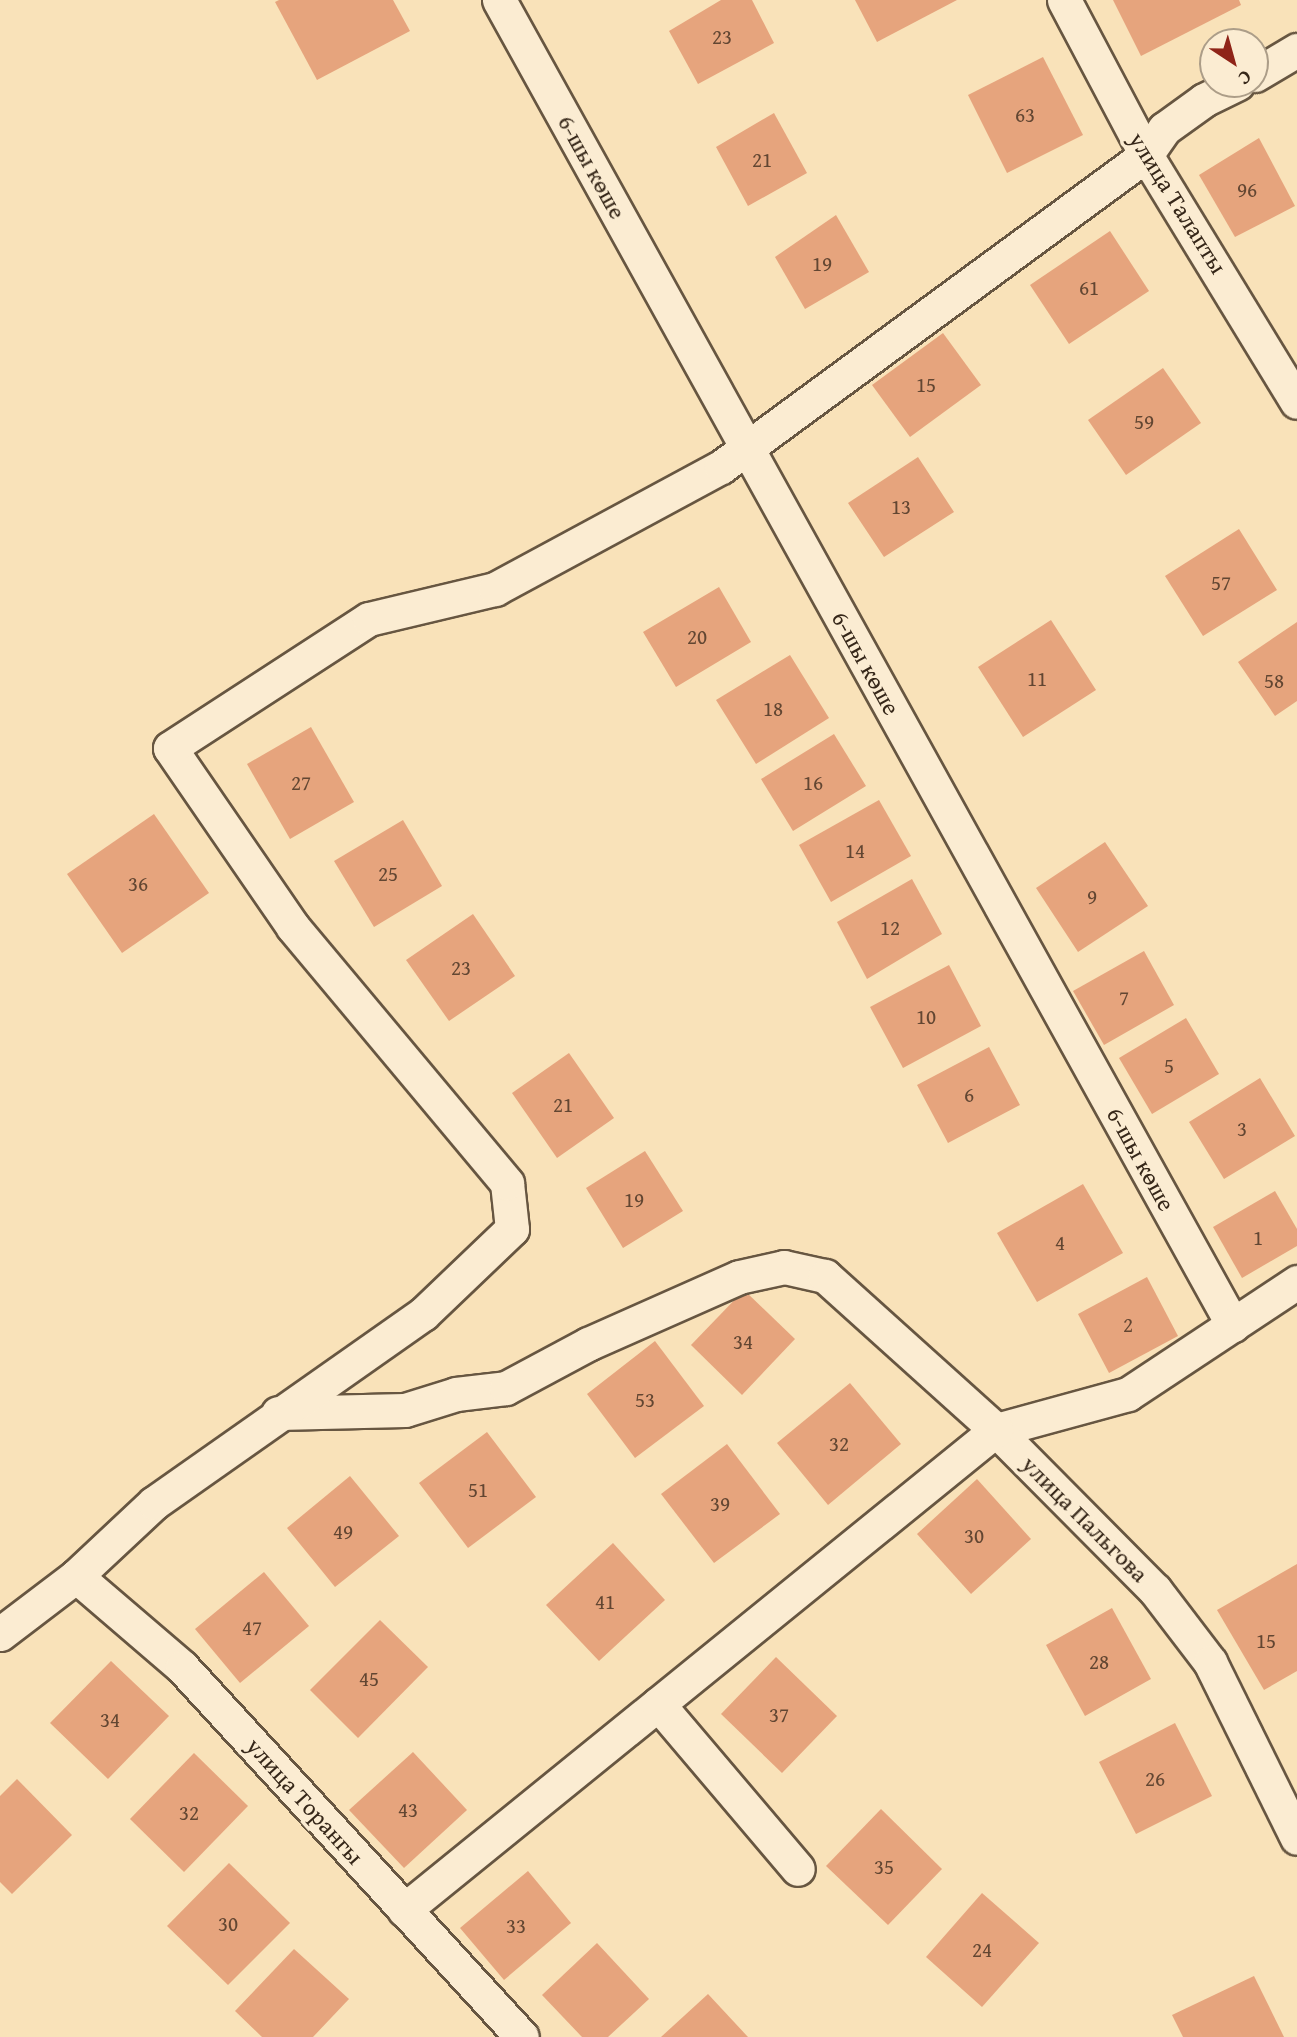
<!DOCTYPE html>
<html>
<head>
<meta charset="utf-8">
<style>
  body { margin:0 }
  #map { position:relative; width:1297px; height:2037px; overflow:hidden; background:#f9e2b9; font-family:"Gentium Book Plus",serif }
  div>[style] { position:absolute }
  .building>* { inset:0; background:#e6a47d }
  .roads { filter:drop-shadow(2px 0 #675641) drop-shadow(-2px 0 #675641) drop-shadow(0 2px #675641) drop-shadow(0 -2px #675641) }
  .minor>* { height:33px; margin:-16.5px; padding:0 16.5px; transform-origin:16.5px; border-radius:16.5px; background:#fbecd2 }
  span { translate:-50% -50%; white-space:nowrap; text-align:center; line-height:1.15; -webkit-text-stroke:7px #fbecd2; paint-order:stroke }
  .number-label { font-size:21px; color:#624632 }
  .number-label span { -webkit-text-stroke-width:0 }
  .street-label { font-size:24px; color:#362719 }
  .north { position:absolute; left:1199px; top:28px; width:70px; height:70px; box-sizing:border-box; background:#fbecd2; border:2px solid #ac9d88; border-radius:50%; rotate:144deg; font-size:19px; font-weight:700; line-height:28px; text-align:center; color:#362719 }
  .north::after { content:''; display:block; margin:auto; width:24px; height:32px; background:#8f2418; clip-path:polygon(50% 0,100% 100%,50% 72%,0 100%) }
</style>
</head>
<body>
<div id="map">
  <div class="building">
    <i style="clip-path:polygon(279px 0,393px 0,410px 31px,317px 80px,275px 2px)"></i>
    <i style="clip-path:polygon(721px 0,752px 0,774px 43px,698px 84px,669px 31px)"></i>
    <i style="clip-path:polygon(855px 0,957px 0,877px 42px)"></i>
    <i style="clip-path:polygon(1113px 0,1239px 0,1241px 5px,1141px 56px)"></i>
    <i style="clip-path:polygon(1043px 57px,1083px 135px,1007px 173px,968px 95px)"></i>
    <i style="clip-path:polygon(774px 113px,807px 173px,748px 206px,716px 147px)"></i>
    <i style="clip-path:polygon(1259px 138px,1295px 206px,1235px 237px,1199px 175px)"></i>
    <i style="clip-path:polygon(836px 215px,869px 272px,805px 309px,775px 257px)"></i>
    <i style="clip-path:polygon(1110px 231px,1149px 291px,1069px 344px,1030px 285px)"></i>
    <i style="clip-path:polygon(943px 333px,981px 385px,910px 437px,872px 385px)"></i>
    <i style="clip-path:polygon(1163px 368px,1201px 423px,1126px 475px,1088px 420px)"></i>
    <i style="clip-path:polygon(918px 457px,954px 512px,884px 557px,848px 503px)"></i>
    <i style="clip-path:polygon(1239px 529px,1277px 590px,1203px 636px,1165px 576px)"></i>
    <i style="clip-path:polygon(719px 587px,751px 642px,676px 687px,643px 632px)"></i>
    <i style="clip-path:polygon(1051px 620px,1096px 690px,1023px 737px,978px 667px)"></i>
    <i style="clip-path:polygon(1297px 622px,1297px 701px,1275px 716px,1238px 662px)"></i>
    <i style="clip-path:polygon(790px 655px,829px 718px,756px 764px,716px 700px)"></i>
    <i style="clip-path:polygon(311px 727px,354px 802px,290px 839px,247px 764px)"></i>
    <i style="clip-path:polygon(834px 734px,866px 786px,793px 831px,761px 779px)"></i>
    <i style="clip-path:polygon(879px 800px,911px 856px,831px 902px,799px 845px)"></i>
    <i style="clip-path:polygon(154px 814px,209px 893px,122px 953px,67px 874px)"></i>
    <i style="clip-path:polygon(403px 820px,442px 886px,374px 927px,334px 861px)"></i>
    <i style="clip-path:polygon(1105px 842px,1148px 906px,1078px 952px,1036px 888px)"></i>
    <i style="clip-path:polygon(912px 879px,942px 934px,867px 979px,837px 922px)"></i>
    <i style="clip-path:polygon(473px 914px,515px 976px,449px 1021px,406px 960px)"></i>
    <i style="clip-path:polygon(1144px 951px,1174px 1005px,1104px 1045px,1073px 991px)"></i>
    <i style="clip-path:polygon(949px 965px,981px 1026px,903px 1068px,870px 1007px)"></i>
    <i style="clip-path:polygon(1186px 1018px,1219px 1074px,1152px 1114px,1119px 1058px)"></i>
    <i style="clip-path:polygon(989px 1047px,1020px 1105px,948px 1143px,917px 1085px)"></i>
    <i style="clip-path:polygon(569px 1053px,614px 1118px,557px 1158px,512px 1093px)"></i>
    <i style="clip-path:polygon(1260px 1078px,1295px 1136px,1224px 1179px,1189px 1122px)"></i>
    <i style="clip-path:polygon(645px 1151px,683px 1211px,623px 1248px,586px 1188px)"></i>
    <i style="clip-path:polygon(1083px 1184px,1123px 1253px,1037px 1302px,997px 1233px)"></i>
    <i style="clip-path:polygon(1275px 1191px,1297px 1229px,1297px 1246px,1242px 1278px,1213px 1227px)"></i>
    <i style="clip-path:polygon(1147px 1277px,1178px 1336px,1109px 1373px,1078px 1314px)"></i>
    <i style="clip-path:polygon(744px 1290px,795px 1339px,742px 1395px,691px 1345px)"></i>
    <i style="clip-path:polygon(655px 1341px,704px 1406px,635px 1458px,587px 1394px)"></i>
    <i style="clip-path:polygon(850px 1383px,901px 1444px,828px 1505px,777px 1443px)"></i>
    <i style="clip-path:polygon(487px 1432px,536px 1497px,468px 1548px,419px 1483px)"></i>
    <i style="clip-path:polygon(727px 1444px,780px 1514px,714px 1563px,661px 1494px)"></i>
    <i style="clip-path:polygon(350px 1476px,399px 1536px,335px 1587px,287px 1528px)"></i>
    <i style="clip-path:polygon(977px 1479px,1031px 1539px,971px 1594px,917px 1534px)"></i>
    <i style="clip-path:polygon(613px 1543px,665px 1600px,599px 1661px,546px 1605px)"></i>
    <i style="clip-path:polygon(1297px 1564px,1297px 1671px,1264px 1690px,1217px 1610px)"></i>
    <i style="clip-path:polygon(264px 1572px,309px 1626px,240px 1683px,195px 1629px)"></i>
    <i style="clip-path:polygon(1112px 1608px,1151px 1679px,1085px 1716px,1046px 1645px)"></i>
    <i style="clip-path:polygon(380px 1620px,428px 1667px,358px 1738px,310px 1690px)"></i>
    <i style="clip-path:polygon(776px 1657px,837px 1716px,782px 1773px,721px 1714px)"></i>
    <i style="clip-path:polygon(111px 1661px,169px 1716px,108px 1779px,50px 1723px)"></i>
    <i style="clip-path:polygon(1175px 1723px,1212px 1796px,1136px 1834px,1099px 1762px)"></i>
    <i style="clip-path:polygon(413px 1752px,467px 1810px,404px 1868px,349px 1810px)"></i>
    <i style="clip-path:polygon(194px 1753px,248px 1806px,184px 1872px,130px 1819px)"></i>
    <i style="clip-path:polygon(17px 1779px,72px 1835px,12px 1894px,0 1882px,0 1796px)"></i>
    <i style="clip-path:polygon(881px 1809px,942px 1869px,888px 1925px,826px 1866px)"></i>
    <i style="clip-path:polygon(229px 1863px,290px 1923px,228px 1985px,167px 1926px)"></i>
    <i style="clip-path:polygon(528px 1871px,571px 1923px,504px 1980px,460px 1928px)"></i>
    <i style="clip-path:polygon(982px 1893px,1039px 1943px,982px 2007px,926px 1957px)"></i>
    <i style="clip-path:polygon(597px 1943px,649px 1999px,608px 2037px,582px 2037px,542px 1995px)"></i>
    <i style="clip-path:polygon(294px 1949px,349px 1999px,313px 2037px,262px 2037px,235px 2011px)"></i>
    <i style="clip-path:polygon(1254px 1976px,1284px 2037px,1183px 2037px,1172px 2015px)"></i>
    <i style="clip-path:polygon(708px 1994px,748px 2037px,661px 2037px)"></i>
  </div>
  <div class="roads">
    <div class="minor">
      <i style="left:499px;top:0;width:1515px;rotate:61.02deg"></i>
      <i style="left:1064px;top:0;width:175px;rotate:62.1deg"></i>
      <i style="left:1146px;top:155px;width:289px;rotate:58.6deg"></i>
      <i style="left:1255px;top:75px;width:49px;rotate:-30.8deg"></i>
      <i style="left:1297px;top:1282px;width:203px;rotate:146.5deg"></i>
      <i style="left:1128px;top:1394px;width:137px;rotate:164.7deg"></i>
      <i style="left:996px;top:1430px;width:226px;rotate:45.2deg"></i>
      <i style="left:1155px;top:1590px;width:91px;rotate:52.6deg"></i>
      <i style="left:1210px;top:1662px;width:196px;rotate:63.7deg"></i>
      <i style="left:278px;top:1413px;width:127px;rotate:-1.4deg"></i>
      <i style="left:405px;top:1410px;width:53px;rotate:-17.4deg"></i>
      <i style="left:456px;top:1394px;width:50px;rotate:-6.8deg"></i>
      <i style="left:506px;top:1388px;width:93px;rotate:-28.2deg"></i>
      <i style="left:588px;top:1344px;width:165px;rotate:-23.9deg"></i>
      <i style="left:739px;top:1277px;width:46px;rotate:-12.5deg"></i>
      <i style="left:784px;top:1267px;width:42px;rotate:12.4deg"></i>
      <i style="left:825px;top:1276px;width:230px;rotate:42deg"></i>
      <i style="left:996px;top:1430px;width:762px;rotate:140.96deg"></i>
      <i style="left:76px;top:1576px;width:140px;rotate:40.6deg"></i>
      <i style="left:182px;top:1667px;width:502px;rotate:47.42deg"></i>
      <i style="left:0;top:1634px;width:96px;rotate:-37.3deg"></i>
      <i style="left:76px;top:1576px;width:107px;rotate:-43.1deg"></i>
      <i style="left:154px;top:1503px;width:329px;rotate:-35.1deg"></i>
      <i style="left:423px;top:1314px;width:123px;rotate:-43.7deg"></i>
      <i style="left:512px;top:1229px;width:46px;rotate:-96.2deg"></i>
      <i style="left:507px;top:1183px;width:334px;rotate:-129.9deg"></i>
      <i style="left:293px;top:927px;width:217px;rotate:-124.5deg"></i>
      <i style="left:170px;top:748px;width:237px;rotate:-33deg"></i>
      <i style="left:369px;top:619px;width:130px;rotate:-13.4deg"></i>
      <i style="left:495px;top:589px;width:257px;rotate:-28.4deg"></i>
      <i style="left:721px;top:467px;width:527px;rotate:-36.28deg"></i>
      <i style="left:1146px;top:155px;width:32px;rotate:-55deg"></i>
      <i style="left:1164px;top:129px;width:49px;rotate:-35.9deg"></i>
      <i style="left:1204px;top:100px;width:37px;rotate:-26deg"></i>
      <i style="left:658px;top:1704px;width:216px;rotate:49.7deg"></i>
    </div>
  </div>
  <div class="number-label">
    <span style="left:722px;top:37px">23</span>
    <span style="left:1025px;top:115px">63</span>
    <span style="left:762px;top:160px">21</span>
    <span style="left:1247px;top:190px">96</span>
    <span style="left:822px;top:264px">19</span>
    <span style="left:1089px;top:288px">61</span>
    <span style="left:926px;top:385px">15</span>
    <span style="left:1144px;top:422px">59</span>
    <span style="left:901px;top:507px">13</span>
    <span style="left:1221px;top:583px">57</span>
    <span style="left:697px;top:637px">20</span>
    <span style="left:1037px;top:679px">11</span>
    <span style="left:1274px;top:681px">58</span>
    <span style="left:773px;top:709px">18</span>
    <span style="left:301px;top:783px">27</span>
    <span style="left:813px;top:783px">16</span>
    <span style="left:855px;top:851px">14</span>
    <span style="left:388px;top:874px">25</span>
    <span style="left:138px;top:884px">36</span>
    <span style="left:1092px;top:897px">9</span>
    <span style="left:890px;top:928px">12</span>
    <span style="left:461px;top:968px">23</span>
    <span style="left:1124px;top:998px">7</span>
    <span style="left:926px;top:1017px">10</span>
    <span style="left:1169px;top:1066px">5</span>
    <span style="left:969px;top:1095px">6</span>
    <span style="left:563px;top:1105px">21</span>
    <span style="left:1242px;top:1129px">3</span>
    <span style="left:634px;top:1200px">19</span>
    <span style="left:1258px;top:1238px">1</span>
    <span style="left:1060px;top:1243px">4</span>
    <span style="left:1128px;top:1325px">2</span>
    <span style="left:743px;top:1342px">34</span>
    <span style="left:645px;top:1400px">53</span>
    <span style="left:839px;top:1444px">32</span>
    <span style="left:478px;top:1490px">51</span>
    <span style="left:720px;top:1504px">39</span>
    <span style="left:343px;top:1532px">49</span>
    <span style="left:974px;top:1536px">30</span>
    <span style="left:605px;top:1602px">41</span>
    <span style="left:252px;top:1628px">47</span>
    <span style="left:1266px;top:1641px">15</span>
    <span style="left:1099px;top:1662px">28</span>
    <span style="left:369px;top:1679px">45</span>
    <span style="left:779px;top:1715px">37</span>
    <span style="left:110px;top:1720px">34</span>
    <span style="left:1155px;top:1779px">26</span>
    <span style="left:408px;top:1810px">43</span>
    <span style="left:189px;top:1813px">32</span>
    <span style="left:884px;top:1867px">35</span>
    <span style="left:228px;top:1924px">30</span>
    <span style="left:516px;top:1926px">33</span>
    <span style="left:982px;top:1950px">24</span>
  </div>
  <div class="street-label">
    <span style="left:592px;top:167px;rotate:61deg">6-шы көше</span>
    <span style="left:1178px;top:203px;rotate:58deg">улица Талапты</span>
    <span style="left:866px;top:663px;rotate:61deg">6-шы көше</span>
    <span style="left:1141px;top:1159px;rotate:61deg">6-шы көше</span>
    <span style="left:1085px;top:1519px;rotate:45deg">улица Пальгова</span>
    <span style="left:305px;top:1801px;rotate:48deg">улица Торангы</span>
  </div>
  <div class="north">С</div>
</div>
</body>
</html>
